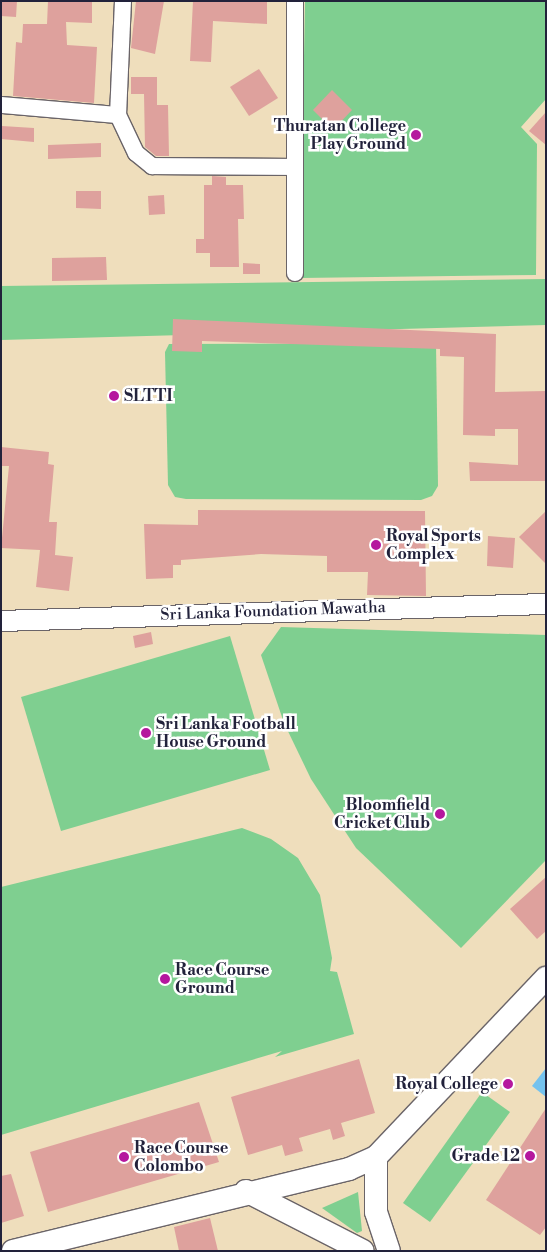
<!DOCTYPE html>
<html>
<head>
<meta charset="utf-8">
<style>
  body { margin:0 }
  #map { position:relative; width:547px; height:1252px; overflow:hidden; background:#efdebc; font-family:"Libre Bodoni",serif }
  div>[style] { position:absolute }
  .green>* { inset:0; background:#7fcf90 }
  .water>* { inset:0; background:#74c2ee }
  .building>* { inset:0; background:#dea19d }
  .roads { filter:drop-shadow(1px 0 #6a6468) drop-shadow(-1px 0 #6a6468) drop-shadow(0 1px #6a6468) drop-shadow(0 -1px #6a6468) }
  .minor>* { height:16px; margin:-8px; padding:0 8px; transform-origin:8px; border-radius:8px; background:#fff }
  .tertiary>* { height:20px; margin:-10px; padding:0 10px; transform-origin:10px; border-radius:10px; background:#fff }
  .secondary>* { height:22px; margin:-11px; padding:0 11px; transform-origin:11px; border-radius:11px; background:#fff }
  .dots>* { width:14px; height:14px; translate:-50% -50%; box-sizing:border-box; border:2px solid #fff; border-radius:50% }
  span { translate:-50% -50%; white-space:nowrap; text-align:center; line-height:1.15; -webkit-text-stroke:5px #fff; paint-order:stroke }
  .poi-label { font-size:16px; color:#22223b; font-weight:700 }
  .right { translate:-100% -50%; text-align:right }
  .left { translate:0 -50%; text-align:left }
  .street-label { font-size:16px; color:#22223b }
  .frame { position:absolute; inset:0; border:2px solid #22223b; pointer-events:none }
</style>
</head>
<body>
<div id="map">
  <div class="green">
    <i style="clip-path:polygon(305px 1px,546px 1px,546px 99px,521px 127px,537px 144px,536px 275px,300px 278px)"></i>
    <i style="clip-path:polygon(546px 279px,546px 325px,1px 340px,1px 286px)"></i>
    <i style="clip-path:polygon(436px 343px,438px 486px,432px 496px,421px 500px,186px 499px,175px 497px,168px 485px,165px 352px,169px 344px)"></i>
    <i style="clip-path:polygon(281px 627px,546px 635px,546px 860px,461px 948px,356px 848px,311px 779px,284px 723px,261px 655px)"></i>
    <i style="clip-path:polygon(230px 636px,270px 770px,61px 831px,21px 697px)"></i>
    <i style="clip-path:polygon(242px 828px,271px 839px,298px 858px,320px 895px,332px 958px,330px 971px,337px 972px,354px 1034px,275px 1057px,282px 1051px,1px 1135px,1px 887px)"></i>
    <i style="clip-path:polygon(482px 1092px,510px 1112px,430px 1222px,403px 1203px)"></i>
    <i style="clip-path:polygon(358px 1192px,362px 1231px,357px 1233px,322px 1208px)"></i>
  </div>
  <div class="water">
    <i style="clip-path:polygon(546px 1068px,546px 1097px,532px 1086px)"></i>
  </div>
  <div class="building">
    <i style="clip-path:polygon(1px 1px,17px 1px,16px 17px,1px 16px)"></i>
    <i style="clip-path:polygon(48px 1px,92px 1px,92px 23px,66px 22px,67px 45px,97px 47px,94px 103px,13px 96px,16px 42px,22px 43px,23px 24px,47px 24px)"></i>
    <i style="clip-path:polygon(136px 1px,164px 1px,155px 54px,131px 48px)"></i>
    <i style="clip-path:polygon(193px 1px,267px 1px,267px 24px,213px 21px,211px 62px,190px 61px)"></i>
    <i style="clip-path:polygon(259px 69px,278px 98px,249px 116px,230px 87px)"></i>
    <i style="clip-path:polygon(131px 77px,157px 77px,157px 105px,168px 105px,169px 156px,156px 156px,145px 147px,144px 94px,131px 94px)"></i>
    <i style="clip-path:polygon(332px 90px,352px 110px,333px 130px,313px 110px)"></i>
    <i style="clip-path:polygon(546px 112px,546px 145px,529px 131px)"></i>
    <i style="clip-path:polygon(2px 126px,34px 128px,34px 142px,1px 139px)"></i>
    <i style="clip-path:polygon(101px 143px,101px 157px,48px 159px,48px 145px)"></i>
    <i style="clip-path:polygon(212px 176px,226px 177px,226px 185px,243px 185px,244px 219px,238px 219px,239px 267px,210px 267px,210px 253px,196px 253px,196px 239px,204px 239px,204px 185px,212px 185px)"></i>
    <i style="clip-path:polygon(76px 191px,101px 191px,101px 209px,76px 208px)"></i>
    <i style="clip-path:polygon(164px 195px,165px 214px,149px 215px,148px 196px)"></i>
    <i style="clip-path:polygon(106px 257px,107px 280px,52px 281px,52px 258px)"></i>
    <i style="clip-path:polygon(243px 263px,260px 264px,260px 274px,243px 274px)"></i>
    <i style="clip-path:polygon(173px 319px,496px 334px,495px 392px,546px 391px,546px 481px,470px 481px,469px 462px,518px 465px,518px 429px,495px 429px,495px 436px,463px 435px,464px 357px,440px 356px,440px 349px,202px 341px,202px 352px,172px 351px)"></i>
    <i style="clip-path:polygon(1px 447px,49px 452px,48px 464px,54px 465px,49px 522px,57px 522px,55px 555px,73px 557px,69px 591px,36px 587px,40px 550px,1px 548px,9px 466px,1px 466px)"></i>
    <i style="clip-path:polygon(198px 510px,425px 511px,426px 596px,367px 595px,368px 572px,327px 572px,327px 556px,261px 554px,181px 560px,181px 565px,173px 565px,173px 578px,146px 579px,144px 524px,198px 525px)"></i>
    <i style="clip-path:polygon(546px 511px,546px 564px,519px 537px)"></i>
    <i style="clip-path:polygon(488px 536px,515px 538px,513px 568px,487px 566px)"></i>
    <i style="clip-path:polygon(151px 632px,153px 644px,135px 648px,133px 636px)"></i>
    <i style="clip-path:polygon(546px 877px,546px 931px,537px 939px,510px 909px)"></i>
    <i style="clip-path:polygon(359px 1059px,375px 1113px,341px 1123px,345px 1136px,333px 1140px,330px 1129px,299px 1138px,303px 1151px,285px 1156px,282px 1145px,248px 1155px,231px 1097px)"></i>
    <i style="clip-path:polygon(199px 1102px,219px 1162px,48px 1212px,30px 1152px)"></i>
    <i style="clip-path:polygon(546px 1108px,546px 1227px,540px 1235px,486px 1200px)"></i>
    <i style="clip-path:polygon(11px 1174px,24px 1216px,1px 1223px,1px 1176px)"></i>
    <i style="clip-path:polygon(210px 1218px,218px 1251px,179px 1251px,174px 1227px)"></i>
  </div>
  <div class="roads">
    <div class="minor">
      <i style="left:123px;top:1px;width:114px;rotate:92.5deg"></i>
      <i style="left:118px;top:115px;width:42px;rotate:64.7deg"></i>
      <i style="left:136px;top:153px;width:21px;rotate:39deg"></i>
      <i style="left:152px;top:166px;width:140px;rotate:0.4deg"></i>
      <i style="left:1px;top:105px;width:117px;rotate:4.9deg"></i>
      <i style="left:295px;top:273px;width:272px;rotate:-90deg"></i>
    </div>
    <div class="tertiary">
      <i style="left:1px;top:621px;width:545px;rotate:-1.79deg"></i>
    </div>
    <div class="secondary">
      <i style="left:376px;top:1157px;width:55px;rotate:90deg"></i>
      <i style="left:376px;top:1212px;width:41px;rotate:71.6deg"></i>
      <i style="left:246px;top:1191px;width:131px;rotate:27.1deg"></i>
      <i style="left:13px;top:1251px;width:346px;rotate:-13.7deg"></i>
      <i style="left:349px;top:1169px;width:30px;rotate:-24deg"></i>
      <i style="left:376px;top:1157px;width:247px;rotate:-46.5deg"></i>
    </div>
  </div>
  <div class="dots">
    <i style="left:416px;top:135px;background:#b5179e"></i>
    <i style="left:114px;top:396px;background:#b5179e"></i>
    <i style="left:376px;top:545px;background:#b5179e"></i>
    <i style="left:146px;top:733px;background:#b5179e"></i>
    <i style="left:440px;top:814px;background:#b5179e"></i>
    <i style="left:165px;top:979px;background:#b5179e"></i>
    <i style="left:508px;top:1084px;background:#b5179e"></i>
    <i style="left:530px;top:1156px;background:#b5179e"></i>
    <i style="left:124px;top:1157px;background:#b5179e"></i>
  </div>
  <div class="poi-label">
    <span class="right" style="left:406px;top:135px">Thuratan College<br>Play Ground</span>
    <span class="left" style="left:124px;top:396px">SLTTI</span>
    <span class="left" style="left:386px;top:545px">Royal Sports<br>Complex</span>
    <span class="left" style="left:156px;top:733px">Sri Lanka Football<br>House Ground</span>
    <span class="right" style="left:430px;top:814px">Bloomfield<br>Cricket Club</span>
    <span class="left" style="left:175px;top:979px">Race Course<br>Ground</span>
    <span class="right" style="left:498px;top:1084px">Royal College</span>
    <span class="left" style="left:134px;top:1157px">Race Course<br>Colombo</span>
    <span class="right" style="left:520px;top:1156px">Grade 12</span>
  </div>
  <div class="street-label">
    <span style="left:273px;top:611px;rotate:-2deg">Sri Lanka Foundation Mawatha</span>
  </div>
  <div class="frame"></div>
</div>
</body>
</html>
